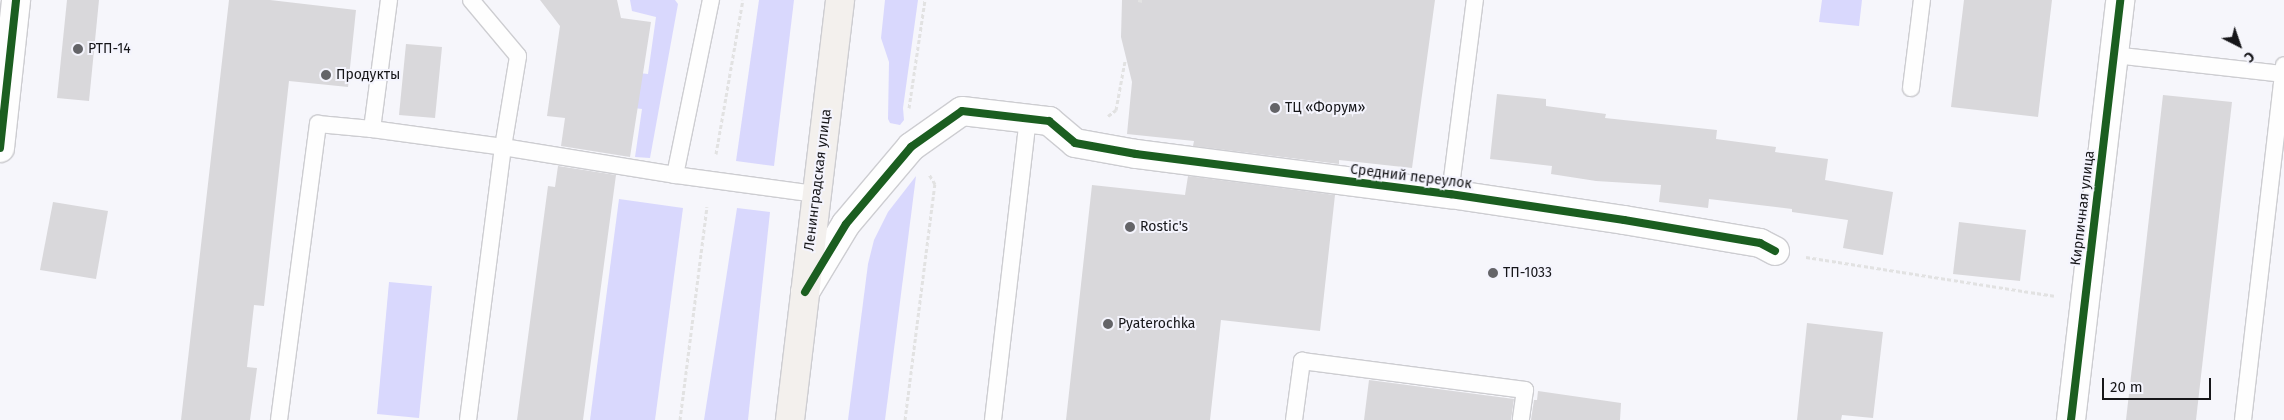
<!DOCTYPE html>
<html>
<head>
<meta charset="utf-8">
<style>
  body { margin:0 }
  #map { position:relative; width:2284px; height:420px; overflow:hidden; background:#f6f6fb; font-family:"Fira Sans",sans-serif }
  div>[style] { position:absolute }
  .green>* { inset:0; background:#d9d8fd }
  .building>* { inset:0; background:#d9d8db }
  .path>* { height:3px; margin-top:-1.5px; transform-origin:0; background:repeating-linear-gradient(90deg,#e2e2e2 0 4px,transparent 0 6.5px) }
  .roads { filter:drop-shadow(1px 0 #cdcdd1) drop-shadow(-1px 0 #cdcdd1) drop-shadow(0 1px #cdcdd1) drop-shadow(0 -1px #cdcdd1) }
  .service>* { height:16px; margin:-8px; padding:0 8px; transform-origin:8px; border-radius:8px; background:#fefefe }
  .minor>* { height:28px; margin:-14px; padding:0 14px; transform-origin:14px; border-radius:14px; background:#fefefe }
  .secondary>* { height:28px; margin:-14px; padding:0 14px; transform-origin:14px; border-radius:14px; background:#f3f0ed }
  .cycleway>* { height:8px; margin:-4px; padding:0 4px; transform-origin:4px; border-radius:4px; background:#1b5e20 }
  .dots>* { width:14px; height:14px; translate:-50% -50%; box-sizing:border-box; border:2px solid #f4f4fd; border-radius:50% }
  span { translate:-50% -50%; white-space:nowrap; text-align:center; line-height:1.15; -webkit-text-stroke:4px #f4f4fd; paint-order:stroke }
  .poi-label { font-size:14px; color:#161619 }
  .left { translate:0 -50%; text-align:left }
  .street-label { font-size:14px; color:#161619 }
  .north { position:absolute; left:2214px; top:20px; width:50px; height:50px; -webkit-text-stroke:4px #f4f4fd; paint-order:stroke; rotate:139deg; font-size:14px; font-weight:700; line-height:20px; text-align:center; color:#161619 }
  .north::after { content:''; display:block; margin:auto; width:18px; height:22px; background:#161619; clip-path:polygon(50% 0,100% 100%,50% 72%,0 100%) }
  .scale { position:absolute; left:2102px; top:378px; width:109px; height:22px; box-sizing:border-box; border:2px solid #161619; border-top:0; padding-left:6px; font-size:15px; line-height:18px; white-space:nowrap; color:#161619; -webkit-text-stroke:4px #f4f4fd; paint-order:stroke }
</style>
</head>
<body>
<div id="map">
  <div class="green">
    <i style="clip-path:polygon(630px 0,675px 0,678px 4px,650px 158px,635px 157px,642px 109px,634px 108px,639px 73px,648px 74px,656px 17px,632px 11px)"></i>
    <i style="clip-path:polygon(759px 0,794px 0,774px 166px,736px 161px)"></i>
    <i style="clip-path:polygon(885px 0,918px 0,903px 108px,904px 120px,900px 125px,890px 123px,888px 119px,889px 62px,881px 38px)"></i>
    <i style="clip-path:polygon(1822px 0,1862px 0,1859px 26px,1819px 22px)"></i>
    <i style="clip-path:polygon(916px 176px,885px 420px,848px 420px,868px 264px,874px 240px,888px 212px)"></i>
    <i style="clip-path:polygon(619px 199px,683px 208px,655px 420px,590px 420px)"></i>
    <i style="clip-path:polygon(737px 208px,770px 212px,748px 420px,704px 420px)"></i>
    <i style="clip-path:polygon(389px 282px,432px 286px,419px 418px,377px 414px)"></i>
  </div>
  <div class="building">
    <i style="clip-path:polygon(67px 0,99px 0,89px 101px,57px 98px)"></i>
    <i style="clip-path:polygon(229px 0,270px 0,356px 10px,348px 87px,289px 81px,264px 306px,254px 305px,247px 367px,257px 368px,250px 420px,181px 420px)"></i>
    <i style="clip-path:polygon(540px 0,617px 0,621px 18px,651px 22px,630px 157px,561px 146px,565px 118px,547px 116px,560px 26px)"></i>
    <i style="clip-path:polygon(1122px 0,1435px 0,1412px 168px,1339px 160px,1339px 164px,1193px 146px,1194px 141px,1127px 134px,1132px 82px,1121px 37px)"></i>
    <i style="clip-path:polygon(1964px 0,2052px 0,2038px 117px,1951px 107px)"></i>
    <i style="clip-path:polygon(406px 44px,442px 47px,435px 118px,399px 115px)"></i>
    <i style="clip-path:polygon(1497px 94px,1546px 99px,1546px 106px,1606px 114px,1605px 118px,1717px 130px,1716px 139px,1776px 147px,1775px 152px,1828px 159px,1825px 180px,1893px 192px,1883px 255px,1843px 248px,1848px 220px,1792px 212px,1792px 209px,1709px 199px,1708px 208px,1659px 202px,1661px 185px,1596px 181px,1551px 174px,1552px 166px,1490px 159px)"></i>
    <i style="clip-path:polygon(2163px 95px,2232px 102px,2196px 420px,2126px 420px)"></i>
    <i style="clip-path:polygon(558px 166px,616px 175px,583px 420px,517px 420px,548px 186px,555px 187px)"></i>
    <i style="clip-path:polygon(1188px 176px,1335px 195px,1320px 331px,1221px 320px,1210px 420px,1066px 420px,1092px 185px,1185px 195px)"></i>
    <i style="clip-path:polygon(53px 202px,108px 211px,96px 279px,40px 270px)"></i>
    <i style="clip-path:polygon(1959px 222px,2026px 230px,2020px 281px,1953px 274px)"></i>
    <i style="clip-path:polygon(1807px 323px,1883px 332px,1873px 418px,1842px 415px,1841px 420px,1797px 420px)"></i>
    <i style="clip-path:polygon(1369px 380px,1514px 399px,1511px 420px,1364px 420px)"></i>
    <i style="clip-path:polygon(1538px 391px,1621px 403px,1620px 420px,1531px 420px,1534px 400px,1537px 400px)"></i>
  </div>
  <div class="path">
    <i style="left:1138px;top:0;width:5px;rotate:11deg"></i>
    <i style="left:909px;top:108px;width:109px;rotate:-81.6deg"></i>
    <i style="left:1108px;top:116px;width:10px;rotate:-37deg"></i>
    <i style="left:1116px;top:110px;width:50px;rotate:-79.6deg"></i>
    <i style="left:716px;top:154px;width:156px;rotate:-80.1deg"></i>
    <i style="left:1806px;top:257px;width:251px;rotate:8.9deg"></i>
    <i style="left:680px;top:420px;width:215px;rotate:-82.8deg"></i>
    <i style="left:905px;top:420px;width:238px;rotate:-82.8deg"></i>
    <i style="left:935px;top:184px;width:12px;rotate:-121deg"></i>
  </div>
  <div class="roads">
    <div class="service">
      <i style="left:2114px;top:55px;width:170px;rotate:6.4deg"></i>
      <i style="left:1911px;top:88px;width:89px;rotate:-82.9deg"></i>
      <i style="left:372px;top:129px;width:130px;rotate:-82.5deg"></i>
      <i style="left:675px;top:175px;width:142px;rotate:7.7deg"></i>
      <i style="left:1450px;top:194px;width:196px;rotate:-82.7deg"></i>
      <i style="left:279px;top:420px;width:299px;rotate:-82.5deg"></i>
      <i style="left:318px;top:124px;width:54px;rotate:5.3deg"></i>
      <i style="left:372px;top:129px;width:132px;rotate:7.8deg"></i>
      <i style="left:503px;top:147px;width:174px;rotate:9.2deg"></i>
      <i style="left:675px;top:175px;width:179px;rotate:-78.4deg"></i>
      <i style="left:468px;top:420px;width:275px;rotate:-82.7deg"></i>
      <i style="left:503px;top:147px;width:92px;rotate:-80.6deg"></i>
      <i style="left:518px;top:56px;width:73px;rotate:-130deg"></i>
      <i style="left:993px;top:420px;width:303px;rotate:-83.4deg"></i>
      <i style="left:1294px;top:420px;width:60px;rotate:-82.3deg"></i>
      <i style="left:1302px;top:361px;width:225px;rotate:7.4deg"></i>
      <i style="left:1525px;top:390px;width:30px;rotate:98deg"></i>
      <i style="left:2243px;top:420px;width:357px;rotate:-83.4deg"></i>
    </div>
    <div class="minor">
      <i style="left:0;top:148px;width:149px;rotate:-83.8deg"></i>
      <i style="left:805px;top:292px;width:79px;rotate:-58.9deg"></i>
      <i style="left:846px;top:224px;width:101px;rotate:-49.8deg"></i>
      <i style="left:911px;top:147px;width:62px;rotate:-35.2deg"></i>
      <i style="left:962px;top:111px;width:88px;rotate:6.6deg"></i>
      <i style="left:1049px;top:121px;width:34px;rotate:40deg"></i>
      <i style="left:1075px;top:143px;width:62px;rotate:10.2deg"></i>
      <i style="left:1136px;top:154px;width:317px;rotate:7.3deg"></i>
      <i style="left:1450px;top:194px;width:176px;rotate:8.5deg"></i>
      <i style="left:1624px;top:220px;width:138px;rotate:9.6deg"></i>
      <i style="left:1760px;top:243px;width:17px;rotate:28deg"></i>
      <i style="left:2071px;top:420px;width:423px;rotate:-83.3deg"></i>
    </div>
    <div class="secondary">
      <i style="left:790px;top:420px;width:423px;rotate:-83.2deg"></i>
    </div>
  </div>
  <div class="cycleway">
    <i style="left:0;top:148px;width:149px;rotate:-83.8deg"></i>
    <i style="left:805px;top:292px;width:79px;rotate:-58.9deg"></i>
    <i style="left:846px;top:224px;width:101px;rotate:-49.8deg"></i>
    <i style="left:911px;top:147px;width:62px;rotate:-35.2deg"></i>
    <i style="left:962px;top:111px;width:88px;rotate:6.6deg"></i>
    <i style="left:1049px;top:121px;width:34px;rotate:40deg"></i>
    <i style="left:1075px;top:143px;width:62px;rotate:10.2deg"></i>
    <i style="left:1136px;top:154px;width:317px;rotate:7.3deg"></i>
    <i style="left:1450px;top:194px;width:176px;rotate:8.5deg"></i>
    <i style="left:1624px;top:220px;width:138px;rotate:9.6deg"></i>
    <i style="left:1760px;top:243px;width:17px;rotate:28deg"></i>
    <i style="left:2071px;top:420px;width:423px;rotate:-83.3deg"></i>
  </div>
  <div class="dots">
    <i style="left:78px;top:49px;background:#646468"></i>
    <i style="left:326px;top:75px;background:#646468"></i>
    <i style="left:1275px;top:108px;background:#646468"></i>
    <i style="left:1130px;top:227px;background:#646468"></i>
    <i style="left:1493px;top:273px;background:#646468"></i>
    <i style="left:1108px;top:324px;background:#646468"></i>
  </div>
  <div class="poi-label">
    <span class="left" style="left:88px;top:49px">РТП-14</span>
    <span class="left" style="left:336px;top:75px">Продукты</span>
    <span class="left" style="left:1285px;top:108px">ТЦ «Форум»</span>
    <span class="left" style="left:1140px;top:227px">Rostic's</span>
    <span class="left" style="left:1503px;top:273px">ТП-1033</span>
    <span class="left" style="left:1118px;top:324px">Pyaterochka</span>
  </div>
  <div class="street-label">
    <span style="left:1411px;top:177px;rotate:7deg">Средний переулок</span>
    <span style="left:818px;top:180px;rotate:-83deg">Ленинградская улица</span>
    <span style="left:2083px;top:208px;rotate:-83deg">Кирпичная улица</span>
  </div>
  <div class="north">С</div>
  <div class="scale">20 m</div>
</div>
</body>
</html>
